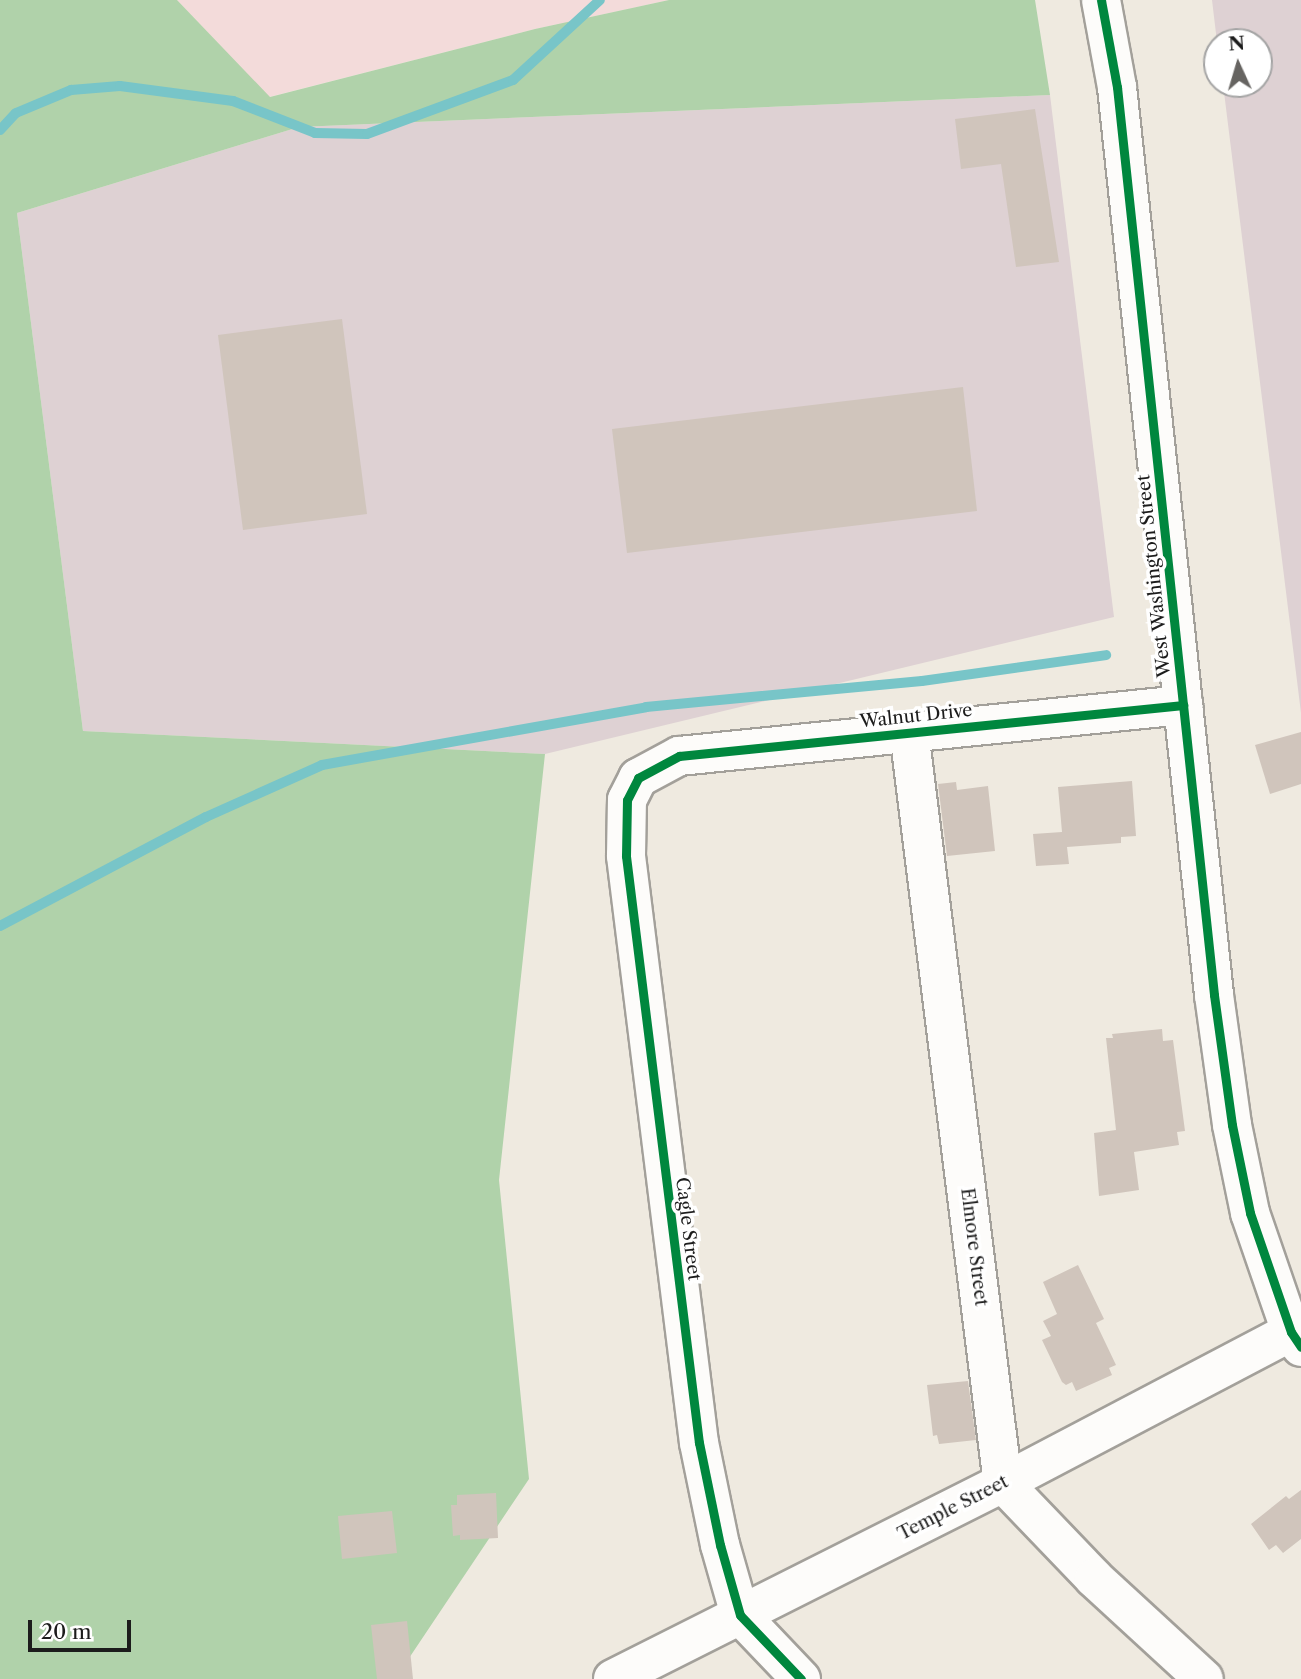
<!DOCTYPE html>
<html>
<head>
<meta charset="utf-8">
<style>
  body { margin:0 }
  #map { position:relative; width:1301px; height:1679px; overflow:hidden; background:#efeae0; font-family:"Libre Caslon Text",serif }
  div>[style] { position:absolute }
  .built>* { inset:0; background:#f3dbda }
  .industrial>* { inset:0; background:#ded1d3 }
  .forest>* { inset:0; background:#b0d2aa }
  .stream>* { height:10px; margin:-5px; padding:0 5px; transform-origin:5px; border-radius:5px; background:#78c5c8 }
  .building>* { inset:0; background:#d0c5bc }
  .roads { filter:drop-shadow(2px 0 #a3a09a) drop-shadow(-2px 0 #a3a09a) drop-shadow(0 2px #a3a09a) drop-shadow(0 -2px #a3a09a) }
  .minor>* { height:38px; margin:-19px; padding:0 19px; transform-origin:19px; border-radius:19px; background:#fdfcfa }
  .cycleway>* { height:9px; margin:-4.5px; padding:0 4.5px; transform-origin:4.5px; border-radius:4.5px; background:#00873e }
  span { translate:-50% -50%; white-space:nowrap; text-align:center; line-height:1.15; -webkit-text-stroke:7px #fff; paint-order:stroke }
  .street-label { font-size:18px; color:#1c1c1c }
  .north { position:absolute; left:1203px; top:28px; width:70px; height:70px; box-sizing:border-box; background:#fff; border:2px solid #a4a4a4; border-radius:50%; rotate:356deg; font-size:19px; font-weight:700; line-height:28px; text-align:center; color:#1c1c1c }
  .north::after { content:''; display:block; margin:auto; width:24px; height:32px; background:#666461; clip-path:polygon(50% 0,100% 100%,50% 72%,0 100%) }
  .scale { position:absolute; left:28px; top:1620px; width:103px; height:32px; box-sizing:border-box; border:4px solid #1c1c1c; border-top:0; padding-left:9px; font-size:21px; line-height:24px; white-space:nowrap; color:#1c1c1c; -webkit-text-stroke:5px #fff; paint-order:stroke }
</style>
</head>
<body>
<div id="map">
  <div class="built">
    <i style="clip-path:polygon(177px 0,669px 0,535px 29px,269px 97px)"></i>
  </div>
  <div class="industrial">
    <i style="clip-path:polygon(1212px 0,1301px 0,1301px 713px,1223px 84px,1259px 84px,1259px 42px,1217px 42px)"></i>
    <i style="clip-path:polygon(1050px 95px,1114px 617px,545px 754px,83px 731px,17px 213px,299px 127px)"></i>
  </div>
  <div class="forest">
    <i style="clip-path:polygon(0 0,177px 0,270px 97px,535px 29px,669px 0,1035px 0,1050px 95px,299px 127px,17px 213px,83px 731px,545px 754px,499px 1180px,529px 1479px,395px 1679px,0 1679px)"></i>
  </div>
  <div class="stream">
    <i style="left:0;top:130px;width:23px;rotate:-47deg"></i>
    <i style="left:16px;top:113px;width:60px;rotate:-22.7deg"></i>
    <i style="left:71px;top:90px;width:49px;rotate:-4.7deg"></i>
    <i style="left:120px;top:86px;width:114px;rotate:7.6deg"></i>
    <i style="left:233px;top:101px;width:88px;rotate:21.3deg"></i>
    <i style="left:315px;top:133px;width:52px;rotate:1.1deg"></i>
    <i style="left:367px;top:134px;width:156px;rotate:-20.3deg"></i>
    <i style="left:513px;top:80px;width:118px;rotate:-42.6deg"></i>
    <i style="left:0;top:926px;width:233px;rotate:-27.9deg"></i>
    <i style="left:206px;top:817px;width:127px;rotate:-24.1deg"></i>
    <i style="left:322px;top:765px;width:329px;rotate:-10.1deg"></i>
    <i style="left:646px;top:707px;width:277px;rotate:-5.4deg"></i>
    <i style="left:922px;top:681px;width:186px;rotate:-8deg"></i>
  </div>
  <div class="building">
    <i style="clip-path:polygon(1035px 109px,1059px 262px,1016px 267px,1001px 164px,961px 169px,955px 119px)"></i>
    <i style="clip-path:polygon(342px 319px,367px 514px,243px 530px,218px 335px)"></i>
    <i style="clip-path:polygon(963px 387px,977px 511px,627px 553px,612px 429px)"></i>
    <i style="clip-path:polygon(1301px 732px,1301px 784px,1270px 794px,1255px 745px)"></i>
    <i style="clip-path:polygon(1132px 781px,1136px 836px,1121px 837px,1121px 843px,1067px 847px,1069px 864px,1036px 866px,1033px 834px,1062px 832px,1058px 787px)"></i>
    <i style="clip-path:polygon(956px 782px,957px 790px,988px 786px,995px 851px,947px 856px,938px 784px)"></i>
    <i style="clip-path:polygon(1162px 1029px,1163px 1041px,1173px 1040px,1185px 1131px,1177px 1132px,1179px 1145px,1134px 1152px,1139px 1190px,1099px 1196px,1094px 1133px,1116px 1130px,1106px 1038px,1113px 1038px,1112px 1034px)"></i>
    <i style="clip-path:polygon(1078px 1265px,1104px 1319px,1096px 1323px,1116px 1365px,1109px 1368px,1112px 1375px,1076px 1391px,1072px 1382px,1066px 1385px,1062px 1382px,1042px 1340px,1051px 1336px,1043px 1321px,1057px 1314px,1043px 1282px)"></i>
    <i style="clip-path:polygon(968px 1381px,976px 1440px,939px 1444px,937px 1435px,933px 1436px,927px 1385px)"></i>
    <i style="clip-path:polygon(1301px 1490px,1301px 1539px,1283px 1553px,1276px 1545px,1269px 1550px,1251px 1524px,1286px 1496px,1289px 1499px)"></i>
    <i style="clip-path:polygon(496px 1493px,498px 1538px,460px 1540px,460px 1535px,453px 1536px,451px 1505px,457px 1505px,457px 1495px)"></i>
    <i style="clip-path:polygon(392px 1511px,397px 1553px,342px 1559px,338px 1516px)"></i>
    <i style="clip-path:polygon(407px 1621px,413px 1679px,377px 1679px,371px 1625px)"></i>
  </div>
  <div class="roads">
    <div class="minor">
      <i style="left:1101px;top:0;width:88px;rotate:79.6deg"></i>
      <i style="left:1117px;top:87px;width:913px;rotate:83.9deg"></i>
      <i style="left:1214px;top:995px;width:131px;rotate:82.1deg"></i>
      <i style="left:1232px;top:1125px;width:90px;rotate:78.4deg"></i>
      <i style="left:1250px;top:1213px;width:126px;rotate:71deg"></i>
      <i style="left:1291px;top:1332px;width:18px;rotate:56deg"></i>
      <i style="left:909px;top:732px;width:757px;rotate:82.87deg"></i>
      <i style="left:1003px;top:1483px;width:132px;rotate:46.2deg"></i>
      <i style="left:1094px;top:1578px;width:149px;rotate:42.6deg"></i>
      <i style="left:613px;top:1679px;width:436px;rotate:-26.7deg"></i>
      <i style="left:1003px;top:1483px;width:325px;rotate:-27.7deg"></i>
      <i style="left:801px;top:1679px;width:88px;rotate:-133.6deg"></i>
      <i style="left:740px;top:1615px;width:73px;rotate:-105.9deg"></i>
      <i style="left:720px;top:1545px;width:104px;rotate:-101.6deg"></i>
      <i style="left:699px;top:1443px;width:592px;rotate:-97.09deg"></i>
      <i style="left:626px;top:856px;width:56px;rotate:-89deg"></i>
      <i style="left:627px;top:800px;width:25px;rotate:-63deg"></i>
      <i style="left:638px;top:778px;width:47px;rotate:-28.2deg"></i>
      <i style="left:679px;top:756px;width:507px;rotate:-5.78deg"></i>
    </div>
  </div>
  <div class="cycleway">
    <i style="left:1101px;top:0;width:88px;rotate:79.6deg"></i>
    <i style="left:1117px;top:87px;width:913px;rotate:83.9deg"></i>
    <i style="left:1214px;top:995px;width:131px;rotate:82.1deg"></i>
    <i style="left:1232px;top:1125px;width:90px;rotate:78.4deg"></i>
    <i style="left:1250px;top:1213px;width:126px;rotate:71deg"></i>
    <i style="left:1291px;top:1332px;width:18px;rotate:56deg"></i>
    <i style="left:801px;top:1679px;width:88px;rotate:-133.6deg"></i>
    <i style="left:740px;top:1615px;width:73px;rotate:-105.9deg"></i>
    <i style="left:720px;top:1545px;width:104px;rotate:-101.6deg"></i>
    <i style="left:699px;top:1443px;width:592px;rotate:-97.09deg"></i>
    <i style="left:626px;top:856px;width:56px;rotate:-89deg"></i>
    <i style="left:627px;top:800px;width:25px;rotate:-63deg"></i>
    <i style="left:638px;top:778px;width:47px;rotate:-28.2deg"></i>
    <i style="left:679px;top:756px;width:507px;rotate:-5.78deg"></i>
  </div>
  <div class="street-label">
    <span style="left:1154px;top:576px;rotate:-96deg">West Washington Street</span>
    <span style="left:916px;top:716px;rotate:-6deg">Walnut Drive</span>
    <span style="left:688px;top:1229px;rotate:83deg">Cagle Street</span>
    <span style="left:974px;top:1247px;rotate:83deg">Elmore Street</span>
    <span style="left:953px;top:1508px;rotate:-27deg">Temple Street</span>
  </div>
  <div class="north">N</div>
  <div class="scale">20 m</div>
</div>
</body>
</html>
